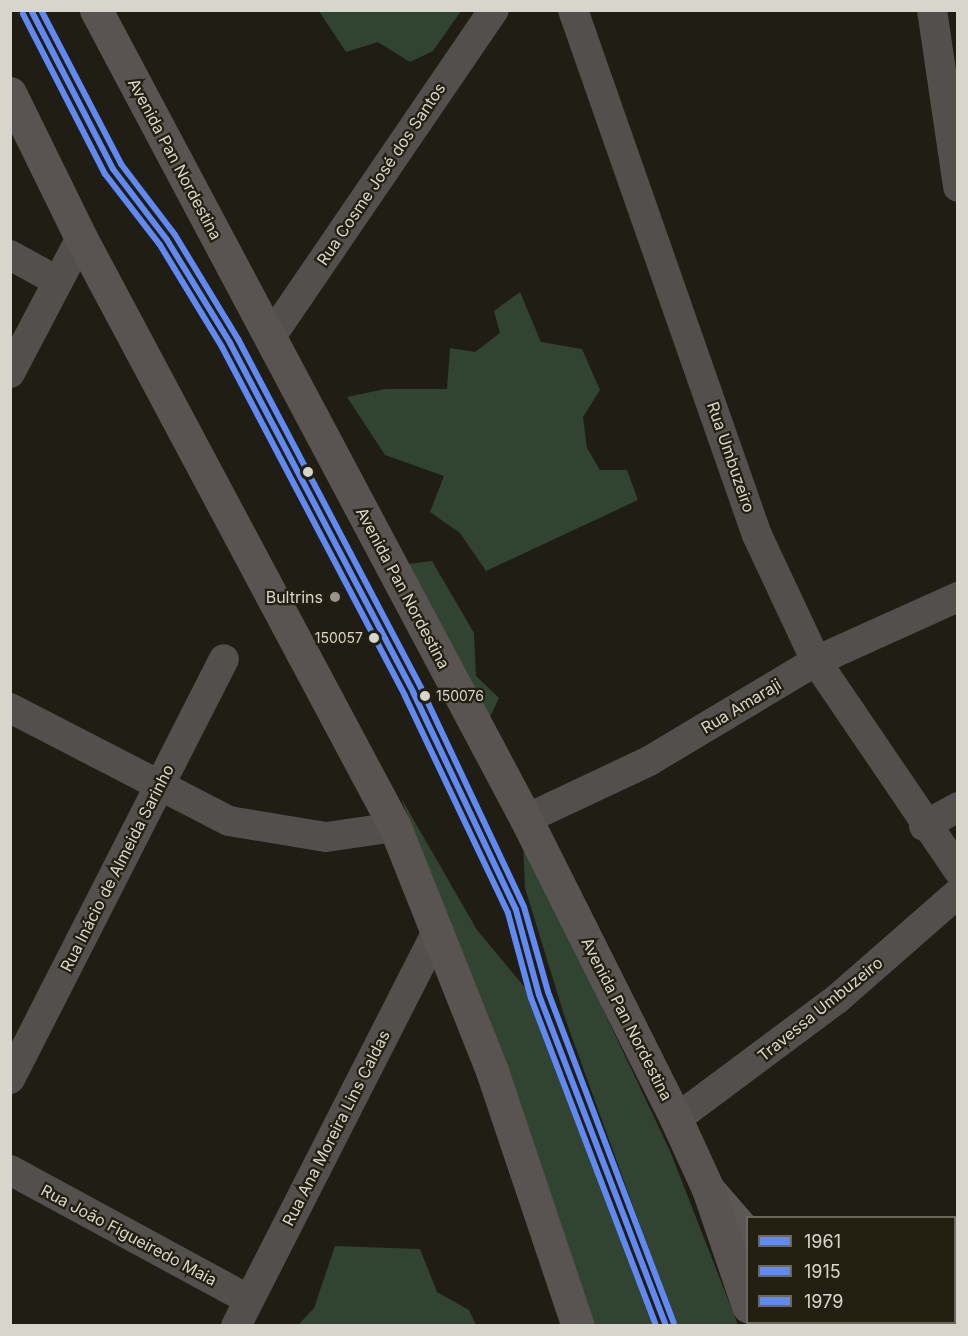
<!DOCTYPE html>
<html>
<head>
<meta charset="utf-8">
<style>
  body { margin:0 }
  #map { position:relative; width:968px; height:1336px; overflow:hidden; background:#201d15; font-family:Inter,sans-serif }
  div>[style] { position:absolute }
  .green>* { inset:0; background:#304431 }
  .minor>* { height:30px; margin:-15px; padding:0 15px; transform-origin:15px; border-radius:15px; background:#524f4d }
  .major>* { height:33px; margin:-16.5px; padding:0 16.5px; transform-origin:16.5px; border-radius:16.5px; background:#5c5856 }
  .highway>* { height:33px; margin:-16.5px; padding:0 16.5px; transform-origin:16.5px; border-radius:16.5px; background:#595451 }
  .bus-1>* { height:6px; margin:-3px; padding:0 3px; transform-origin:3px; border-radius:3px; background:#6189f2 }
  .bus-2>* { height:6px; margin:-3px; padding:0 3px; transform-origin:3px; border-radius:3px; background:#6189f2 }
  .bus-3>* { height:6px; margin:-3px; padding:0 3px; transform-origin:3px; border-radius:3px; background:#6189f2 }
  .dots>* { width:16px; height:16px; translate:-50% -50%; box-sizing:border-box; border:3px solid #242011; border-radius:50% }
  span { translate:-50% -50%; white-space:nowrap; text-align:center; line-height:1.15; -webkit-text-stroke:4.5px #242011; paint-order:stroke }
  .bus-label { font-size:14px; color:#d8d6cc }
  .right { translate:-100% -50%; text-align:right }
  .left { translate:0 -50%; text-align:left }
  .street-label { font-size:16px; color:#d8d6cc }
  .poi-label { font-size:16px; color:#d8d6cc }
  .frame { position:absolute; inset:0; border:12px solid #d8d6cc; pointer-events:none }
  .legend { position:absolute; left:746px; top:1216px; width:210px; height:108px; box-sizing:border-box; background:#242011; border:2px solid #6c695c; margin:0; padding:8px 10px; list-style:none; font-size:18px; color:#d8d6cc }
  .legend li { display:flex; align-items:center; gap:12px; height:30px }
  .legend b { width:30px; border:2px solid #6c695c }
</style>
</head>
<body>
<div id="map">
  <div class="green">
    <i style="clip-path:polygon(319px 11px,461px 11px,433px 51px,410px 62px,378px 42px,346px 52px)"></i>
    <i style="clip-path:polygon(520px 292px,541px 342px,582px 349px,600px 390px,583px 417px,587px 448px,600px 470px,627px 470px,638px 500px,486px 571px,460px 533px,430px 512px,444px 476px,385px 455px,347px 397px,385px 389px,447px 389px,450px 348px,475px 352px,500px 333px,494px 311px)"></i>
    <i style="clip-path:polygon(432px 561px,474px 633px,476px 676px,499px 698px,488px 721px,399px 565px)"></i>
    <i style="clip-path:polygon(401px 798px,477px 930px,527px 990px,654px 1325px,585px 1325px,476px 998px)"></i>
    <i style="clip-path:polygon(523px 840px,670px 1151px,738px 1325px,676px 1325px,565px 1018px,525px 888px)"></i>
    <i style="clip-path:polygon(335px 1246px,420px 1249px,437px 1292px,469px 1310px,476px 1325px,298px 1325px,314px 1308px)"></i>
  </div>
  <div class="minor">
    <i style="left:573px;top:10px;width:556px;rotate:70.69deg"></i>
    <i style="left:757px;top:535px;width:139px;rotate:64.9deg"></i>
    <i style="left:816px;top:661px;width:253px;rotate:55.8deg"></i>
    <i style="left:932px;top:10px;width:179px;rotate:81.6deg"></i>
    <i style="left:10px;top:255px;width:54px;rotate:29deg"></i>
    <i style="left:270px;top:338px;width:397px;rotate:-55.7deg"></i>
    <i style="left:10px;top:373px;width:153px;rotate:-62.3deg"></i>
    <i style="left:10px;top:708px;width:246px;rotate:27.3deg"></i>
    <i style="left:229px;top:821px;width:98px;rotate:9.4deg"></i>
    <i style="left:326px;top:837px;width:70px;rotate:-8.2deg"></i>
    <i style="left:526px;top:819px;width:136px;rotate:-25.2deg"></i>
    <i style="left:649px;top:761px;width:195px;rotate:-30.9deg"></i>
    <i style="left:816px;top:661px;width:156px;rotate:-24.3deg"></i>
    <i style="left:924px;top:826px;width:39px;rotate:-29deg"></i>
    <i style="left:10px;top:1079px;width:471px;rotate:-63deg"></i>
    <i style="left:676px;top:1119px;width:201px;rotate:-36.7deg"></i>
    <i style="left:837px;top:999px;width:161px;rotate:-41.2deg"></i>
    <i style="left:10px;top:1170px;width:271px;rotate:28.5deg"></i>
    <i style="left:236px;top:1326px;width:445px;rotate:-63deg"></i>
  </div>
  <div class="major">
    <i style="left:708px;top:1189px;width:61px;rotate:49deg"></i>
    <i style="left:799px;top:1322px;width:4px;rotate:63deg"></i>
  </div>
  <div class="highway">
    <i style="left:96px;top:10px;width:916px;rotate:62.01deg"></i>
    <i style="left:526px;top:819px;width:335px;rotate:63.4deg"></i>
    <i style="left:676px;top:1119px;width:77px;rotate:65.4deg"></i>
    <i style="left:708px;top:1189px;width:124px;rotate:71.1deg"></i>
    <i style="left:10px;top:93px;width:161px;rotate:63.9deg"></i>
    <i style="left:81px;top:238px;width:667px;rotate:61.94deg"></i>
    <i style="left:395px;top:827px;width:263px;rotate:68.3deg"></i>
    <i style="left:492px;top:1071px;width:269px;rotate:71.4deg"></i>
  </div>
  <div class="bus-1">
    <i style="left:31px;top:10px;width:179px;rotate:62.7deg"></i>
    <i style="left:113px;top:169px;width:89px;rotate:52.7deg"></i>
    <i style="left:167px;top:240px;width:121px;rotate:58.5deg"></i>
    <i style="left:230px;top:343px;width:394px;rotate:62.3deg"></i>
    <i style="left:413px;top:692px;width:241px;rotate:64.7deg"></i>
    <i style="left:516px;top:910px;width:88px;rotate:74.9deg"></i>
    <i style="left:539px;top:995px;width:355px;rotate:69deg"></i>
  </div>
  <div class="bus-2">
    <i style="left:23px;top:14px;width:180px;rotate:62.9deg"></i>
    <i style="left:105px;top:174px;width:90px;rotate:52.2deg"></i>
    <i style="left:160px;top:245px;width:119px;rotate:58.7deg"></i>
    <i style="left:222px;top:347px;width:394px;rotate:62.3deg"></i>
    <i style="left:405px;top:696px;width:240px;rotate:64.6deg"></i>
    <i style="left:508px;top:913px;width:88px;rotate:74.9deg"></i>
    <i style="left:531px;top:998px;width:351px;rotate:69.1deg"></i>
  </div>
  <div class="bus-3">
    <i style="left:41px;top:10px;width:174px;rotate:62.5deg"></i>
    <i style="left:121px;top:164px;width:89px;rotate:52.7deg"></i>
    <i style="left:175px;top:235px;width:122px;rotate:58.8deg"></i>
    <i style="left:238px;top:339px;width:394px;rotate:62.3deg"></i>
    <i style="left:421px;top:688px;width:242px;rotate:64.8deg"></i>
    <i style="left:524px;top:907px;width:88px;rotate:74.2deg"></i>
    <i style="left:548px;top:992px;width:354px;rotate:69.2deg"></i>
  </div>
  <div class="dots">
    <i style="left:308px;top:472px;background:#d8d6cc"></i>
    <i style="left:335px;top:597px;background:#98958c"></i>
    <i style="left:374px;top:638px;background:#d8d6cc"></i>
    <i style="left:425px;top:696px;background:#d8d6cc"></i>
  </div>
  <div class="bus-label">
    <span class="right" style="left:363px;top:638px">150057</span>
    <span class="left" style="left:436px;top:696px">150076</span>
  </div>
  <div class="street-label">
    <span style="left:175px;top:159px;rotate:62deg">Avenida Pan Nordestina</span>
    <span style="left:381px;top:174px;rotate:-56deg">Rua Cosme José dos Santos</span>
    <span style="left:731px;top:457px;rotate:71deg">Rua Umbuzeiro</span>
    <span style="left:403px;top:588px;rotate:62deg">Avenida Pan Nordestina</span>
    <span style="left:741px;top:706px;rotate:-31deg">Rua Amaraji</span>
    <span style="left:117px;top:868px;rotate:-63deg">Rua Inácio de Almeida Sarinho</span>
    <span style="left:820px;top:1009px;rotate:-39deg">Travessa Umbuzeiro</span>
    <span style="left:627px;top:1019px;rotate:63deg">Avenida Pan Nordestina</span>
    <span style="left:336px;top:1128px;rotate:-63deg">Rua Ana Moreira Lins Caldas</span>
    <span style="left:129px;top:1235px;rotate:28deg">Rua João Figueiredo Maia</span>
  </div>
  <div class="poi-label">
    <span class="right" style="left:323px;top:597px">Bultrins</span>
  </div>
  <div class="frame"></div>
  <ul class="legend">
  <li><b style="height:8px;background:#6189f2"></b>1961</li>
  <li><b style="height:8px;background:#6189f2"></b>1915</li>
  <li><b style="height:8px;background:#6189f2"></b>1979</li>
  </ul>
</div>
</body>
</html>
